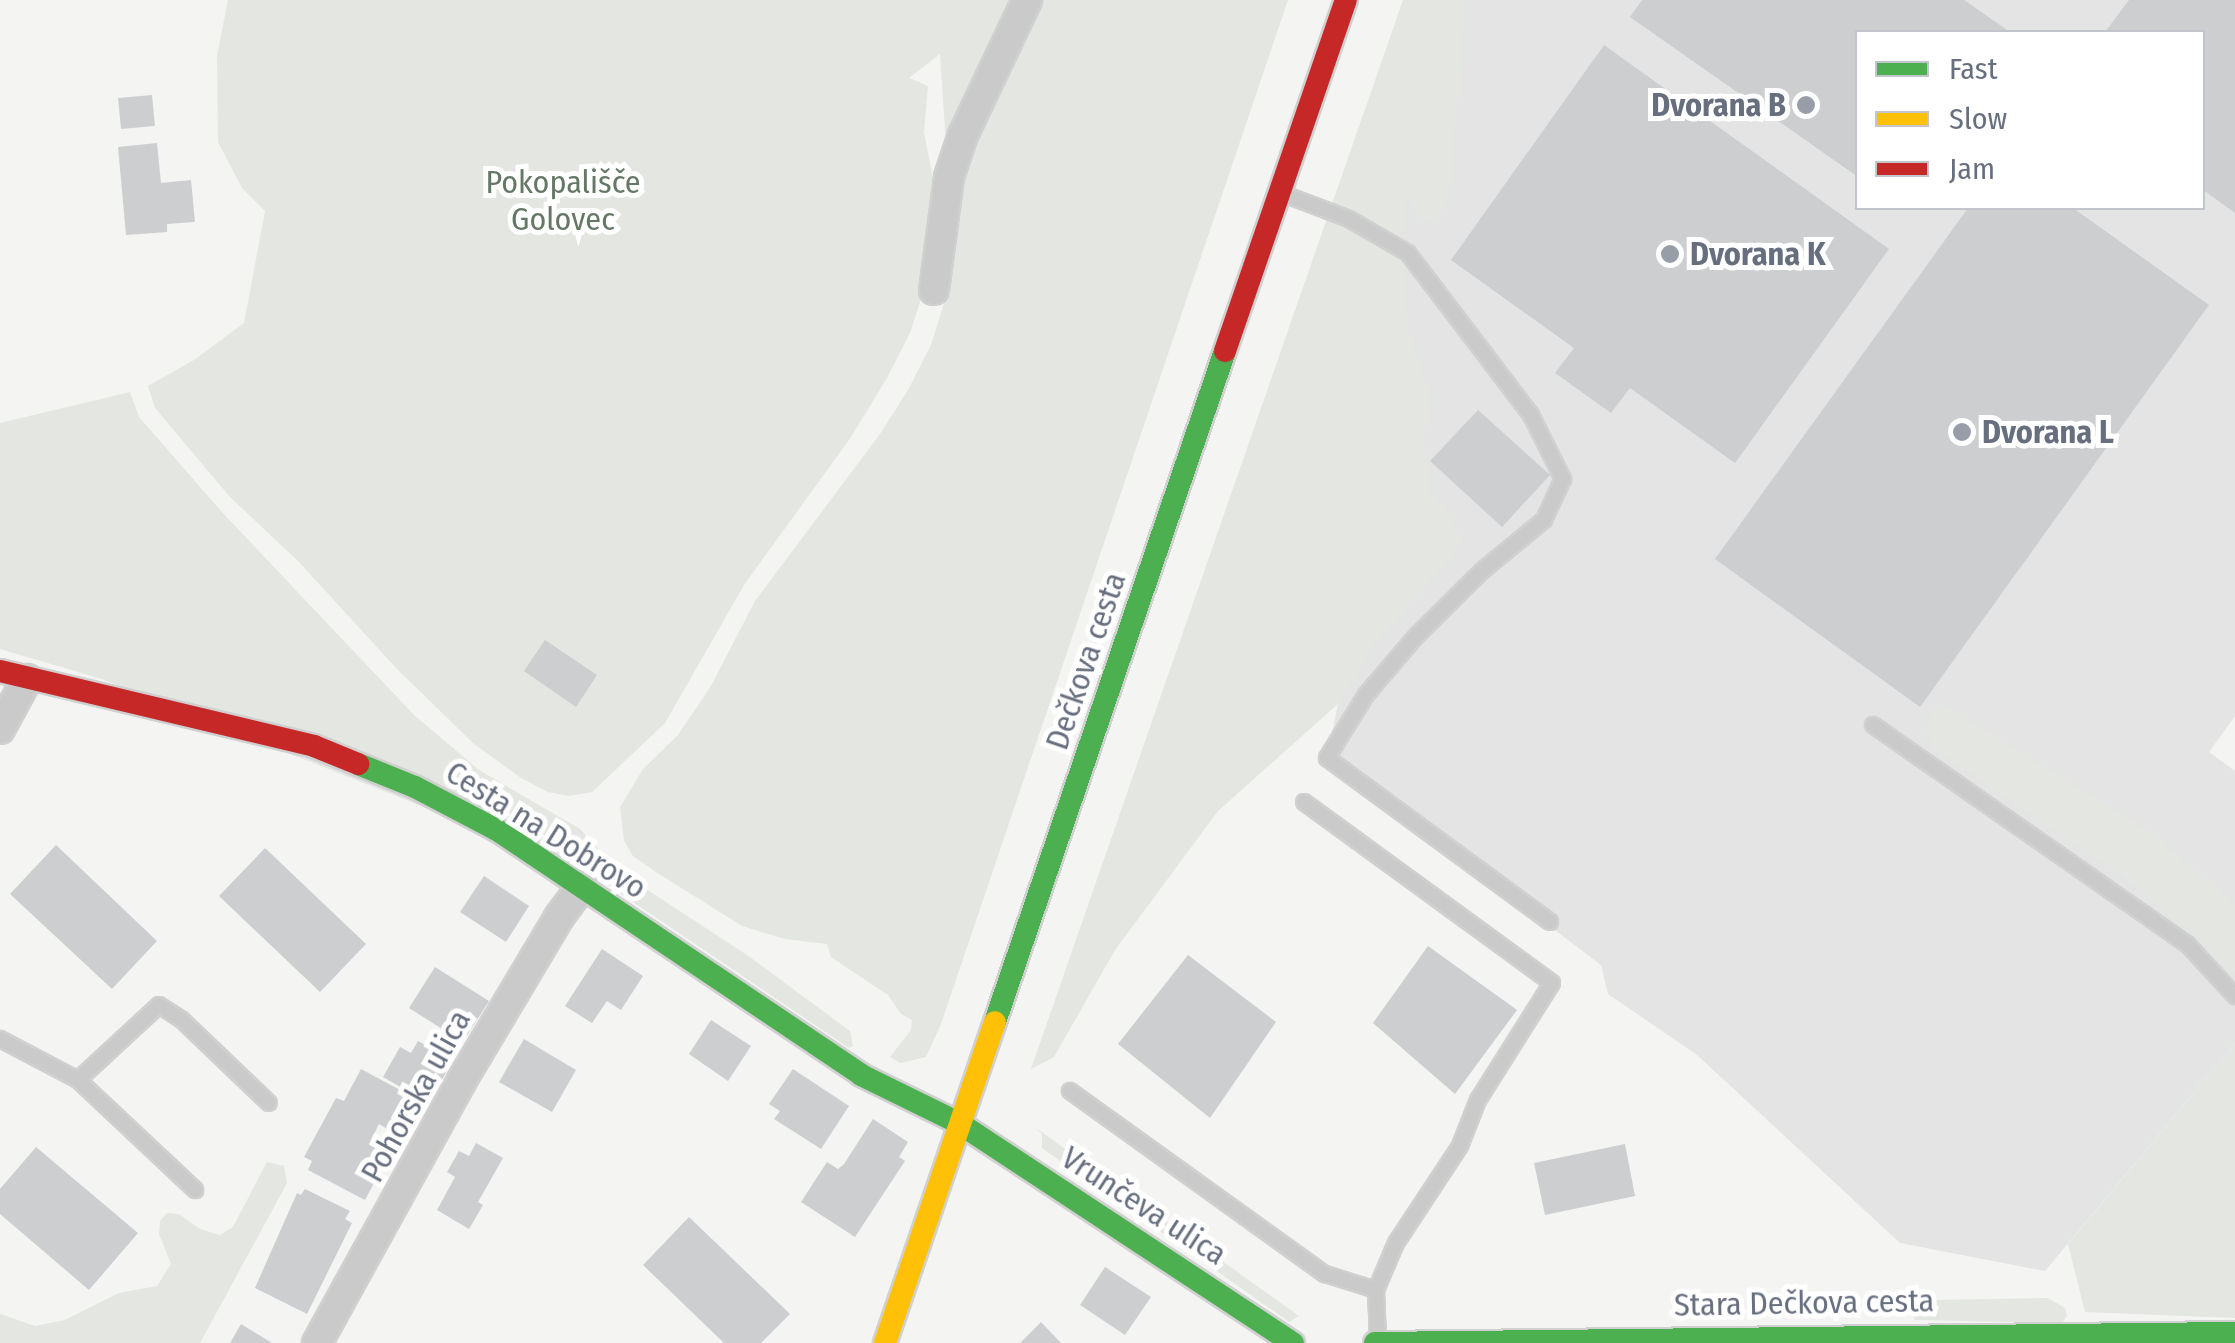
<!DOCTYPE html>
<html>
<head>
<meta charset="utf-8">
<style>
  body { margin:0 }
  #map { position:relative; width:2235px; height:1343px; overflow:hidden; background:#f4f4f3; font-family:"Fira Sans Condensed",sans-serif }
  div>[style] { position:absolute }
  .built>* { inset:0; background:#e4e4e5 }
  .green>* { inset:0; background:#e3e6e1 }
  .building>* { inset:0; background:#cdcecf }
  .roads { filter:drop-shadow(2px 0 #d0d0d1) drop-shadow(-2px 0 #d0d0d1) drop-shadow(0 2px #d0d0d1) drop-shadow(0 -2px #d0d0d1) }
  .lane>* { height:14px; margin:-7px; padding:0 7px; transform-origin:7px; border-radius:7px; background:#cacacb }
  .street>* { height:28px; margin:-14px; padding:0 14px; transform-origin:14px; border-radius:14px; background:#cacacb }
  .fast>* { height:22px; margin:-11px; padding:0 11px; transform-origin:11px; border-radius:11px; background:#4caf50 }
  .slow>* { height:22px; margin:-11px; padding:0 11px; transform-origin:11px; border-radius:11px; background:#ffc107 }
  .jam>* { height:22px; margin:-11px; padding:0 11px; transform-origin:11px; border-radius:11px; background:#c62828 }
  .dots>* { width:28px; height:28px; translate:-50% -50%; box-sizing:border-box; border:5px solid #fff; border-radius:50% }
  span { translate:-50% -50%; white-space:nowrap; text-align:center; line-height:1.15; -webkit-text-stroke:10px #fff; paint-order:stroke }
  .poi-label { font-size:32px; color:#676f7f; font-weight:700 }
  .right { translate:-100% -50%; text-align:right }
  .left { translate:0 -50%; text-align:left }
  .park-label { font-size:32px; color:#657765 }
  .street-label { font-size:32px; color:#676f7f }
  .legend { position:absolute; left:1855px; top:30px; width:350px; height:180px; box-sizing:border-box; background:#fff; border:2px solid #c2c5cc; margin:0; padding:12px 18px; list-style:none; font-size:30px; color:#676f7f }
  .legend li { display:flex; align-items:center; gap:20px; height:50px }
  .legend b { width:50px; border:2px solid #c2c5cc }
</style>
</head>
<body>
<div id="map">
  <div class="built">
    <i style="clip-path:polygon(evenodd,1403px 0,2235px 0,2235px 716px,2209px 752px,2235px 771px,2235px 1043px,2045px 1271px,1900px 1243px,1697px 1055px,1608px 994px,1601px 965px,1327px 758px,1338px 704px,1403px 0,1858px 32px,2202px 32px,2202px 208px,1858px 208px,1858px 32px)"></i>
  </div>
  <div class="green">
    <i style="clip-path:polygon(228px 0,1014px 0,946px 144px,940px 54px,909px 78px,928px 86px,924px 132px,935px 189px,923px 293px,910px 333px,887px 378px,851px 437px,744px 585px,665px 723px,592px 792px,569px 796px,548px 792px,521px 778px,473px 743px,397px 669px,299px 562px,230px 497px,155px 408px,148px 386px,194px 360px,244px 323px,265px 211px,242px 188px,218px 142px,217px 56px)"></i>
    <i style="clip-path:polygon(1040px 0,1288px 0,941px 1024px,926px 1057px,900px 1063px,890px 1057px,911px 1030px,912px 1020px,901px 1014px,888px 995px,831px 957px,827px 944px,785px 939px,742px 926px,656px 872px,633px 856px,624px 841px,620px 807px,643px 769px,678px 735px,711px 686px,755px 601px,880px 434px,908px 390px,931px 345px,947px 294px,964px 158px)"></i>
    <i style="clip-path:polygon(1403px 0,1465px 0,1451px 178px,1445px 206px,1434px 219px,1420px 221px,1407px 195px,1403px 244px,1408px 330px,1429px 398px,1424px 440px,1429px 492px,1451px 517px,1460px 538px,1449px 559px,1369px 650px,1338px 704px,1218px 811px,1115px 950px,1054px 1057px,1031px 1069px)"></i>
    <i style="clip-path:polygon(130px 392px,139px 417px,221px 511px,414px 715px,479px 770px,580px 829px,620px 872px,747px 955px,850px 1031px,853px 1046px,849px 1048px,590px 873px,102px 679px,0 649px,0 423px)"></i>
    <i style="clip-path:polygon(1941px 704px,2151px 833px,2235px 906px,2235px 974px,2121px 874px,1935px 749px,1926px 731px,1931px 712px)"></i>
    <i style="clip-path:polygon(2235px 1043px,2235px 1318px,2085px 1312px,2068px 1244px)"></i>
    <i style="clip-path:polygon(1036px 1128px,1299px 1316px,1302px 1314px,1289px 1322px,1042px 1148px,1042px 1134px)"></i>
    <i style="clip-path:polygon(267px 1162px,284px 1166px,287px 1183px,200px 1343px,0 1343px,0 1314px,35px 1326px,65px 1320px,119px 1293px,157px 1286px,171px 1264px,159px 1234px,160px 1221px,167px 1213px,179px 1214px,200px 1229px,220px 1235px,233px 1227px)"></i>
    <i style="clip-path:polygon(2048px 1298px,2065px 1308px,2067px 1316px,2062px 1323px,1915px 1320px,1913px 1314px,1914px 1307px,1935px 1300px)"></i>
  </div>
  <div class="building">
    <i style="clip-path:polygon(1642px 0,1964px 0,2010px 32px,1858px 32px,1858px 177px,1630px 17px)"></i>
    <i style="clip-path:polygon(2129px 0,2235px 0,2235px 213px,2202px 189px,2202px 32px,2105px 32px)"></i>
    <i style="clip-path:polygon(1604px 45px,1889px 249px,1735px 463px,1630px 388px,1611px 413px,1555px 373px,1574px 348px,1451px 260px)"></i>
    <i style="clip-path:polygon(152px 95px,155px 126px,121px 129px,118px 98px)"></i>
    <i style="clip-path:polygon(157px 143px,161px 183px,191px 180px,195px 222px,167px 224px,167px 232px,126px 235px,118px 147px)"></i>
    <i style="clip-path:polygon(1968px 208px,2073px 208px,2209px 305px,1920px 707px,1715px 559px)"></i>
    <i style="clip-path:polygon(1478px 410px,1550px 475px,1502px 527px,1430px 461px)"></i>
    <i style="clip-path:polygon(545px 640px,597px 675px,576px 707px,524px 671px)"></i>
    <i style="clip-path:polygon(56px 845px,157px 941px,112px 989px,10px 894px)"></i>
    <i style="clip-path:polygon(265px 848px,366px 944px,320px 992px,219px 896px)"></i>
    <i style="clip-path:polygon(484px 876px,529px 906px,506px 942px,460px 912px)"></i>
    <i style="clip-path:polygon(1428px 946px,1517px 1010px,1455px 1094px,1373px 1023px)"></i>
    <i style="clip-path:polygon(602px 949px,643px 976px,621px 1010px,607px 1001px,592px 1023px,565px 1006px)"></i>
    <i style="clip-path:polygon(1188px 955px,1276px 1022px,1210px 1118px,1118px 1044px)"></i>
    <i style="clip-path:polygon(435px 967px,489px 1001px,463px 1042px,409px 1008px)"></i>
    <i style="clip-path:polygon(711px 1020px,751px 1046px,728px 1081px,689px 1054px)"></i>
    <i style="clip-path:polygon(524px 1039px,576px 1070px,552px 1112px,499px 1082px)"></i>
    <i style="clip-path:polygon(418px 1041px,453px 1060px,429px 1103px,383px 1077px,400px 1047px,411px 1053px)"></i>
    <i style="clip-path:polygon(361px 1069px,415px 1098px,396px 1134px,379px 1124px,369px 1144px,389px 1155px,365px 1200px,308px 1170px,312px 1161px,304px 1157px,336px 1098px,344px 1101px)"></i>
    <i style="clip-path:polygon(793px 1069px,849px 1106px,821px 1149px,774px 1119px,780px 1111px,769px 1104px)"></i>
    <i style="clip-path:polygon(873px 1119px,908px 1142px,899px 1157px,905px 1161px,855px 1237px,801px 1202px,827px 1162px,838px 1169px,844px 1164px)"></i>
    <i style="clip-path:polygon(476px 1143px,503px 1158px,478px 1202px,483px 1205px,469px 1229px,437px 1210px,455px 1177px,447px 1172px,459px 1151px,469px 1156px)"></i>
    <i style="clip-path:polygon(1625px 1144px,1635px 1196px,1545px 1215px,1534px 1163px)"></i>
    <i style="clip-path:polygon(36px 1147px,138px 1233px,89px 1290px,0 1214px,0 1189px)"></i>
    <i style="clip-path:polygon(305px 1189px,350px 1211px,345px 1219px,352px 1223px,307px 1314px,255px 1288px,297px 1193px,301px 1195px)"></i>
    <i style="clip-path:polygon(689px 1217px,790px 1314px,761px 1343px,724px 1343px,643px 1265px)"></i>
    <i style="clip-path:polygon(1105px 1267px,1151px 1297px,1125px 1335px,1080px 1305px)"></i>
    <i style="clip-path:polygon(1041px 1322px,1061px 1343px,1020px 1343px)"></i>
    <i style="clip-path:polygon(241px 1324px,272px 1343px,230px 1343px)"></i>
  </div>
  <div class="roads">
    <div class="lane">
      <i style="left:1281px;top:193px;width:73px;rotate:20.9deg"></i>
      <i style="left:1349px;top:219px;width:68px;rotate:30deg"></i>
      <i style="left:1408px;top:253px;width:203px;rotate:52.8deg"></i>
      <i style="left:1531px;top:415px;width:72px;rotate:63.4deg"></i>
      <i style="left:1563px;top:479px;width:45px;rotate:114.9deg"></i>
      <i style="left:1544px;top:520px;width:80px;rotate:140.6deg"></i>
      <i style="left:1482px;top:571px;width:91px;rotate:135.4deg"></i>
      <i style="left:1417px;top:635px;width:79px;rotate:130.4deg"></i>
      <i style="left:1366px;top:695px;width:74px;rotate:121.8deg"></i>
      <i style="left:1327px;top:758px;width:277px;rotate:36.3deg"></i>
      <i style="left:1873px;top:725px;width:383px;rotate:34.9deg"></i>
      <i style="left:2187px;top:944px;width:71px;rotate:47.3deg"></i>
      <i style="left:1304px;top:802px;width:307px;rotate:36.1deg"></i>
      <i style="left:1552px;top:983px;width:138px;rotate:122.3deg"></i>
      <i style="left:1478px;top:1100px;width:49px;rotate:111.4deg"></i>
      <i style="left:1460px;top:1146px;width:116px;rotate:123.4deg"></i>
      <i style="left:1396px;top:1243px;width:51px;rotate:113.1deg"></i>
      <i style="left:1376px;top:1290px;width:50px;rotate:87.7deg"></i>
      <i style="left:0;top:1039px;width:88px;rotate:27.7deg"></i>
      <i style="left:78px;top:1080px;width:161px;rotate:43.2deg"></i>
      <i style="left:78px;top:1080px;width:110px;rotate:-42.8deg"></i>
      <i style="left:159px;top:1005px;width:27px;rotate:33deg"></i>
      <i style="left:182px;top:1020px;width:120px;rotate:43.7deg"></i>
      <i style="left:1070px;top:1091px;width:314px;rotate:35.7deg"></i>
      <i style="left:1325px;top:1274px;width:53px;rotate:17.4deg"></i>
    </div>
    <div class="street">
      <i style="left:934px;top:290px;width:114px;rotate:-82.4deg"></i>
      <i style="left:949px;top:177px;width:44px;rotate:-71.6deg"></i>
      <i style="left:963px;top:135px;width:149px;rotate:-64.6deg"></i>
      <i style="left:0;top:729px;width:57px;rotate:-61.6deg"></i>
      <i style="left:317px;top:1343px;width:300px;rotate:-61.1deg"></i>
      <i style="left:462px;top:1080px;width:190px;rotate:-59.2deg"></i>
      <i style="left:559px;top:917px;width:38px;rotate:-53deg"></i>
    </div>
    <div class="fast">
      <i style="left:358px;top:764px;width:61px;rotate:22deg"></i>
      <i style="left:415px;top:787px;width:93px;rotate:27.7deg"></i>
      <i style="left:497px;top:830px;width:439px;rotate:33.9deg"></i>
      <i style="left:861px;top:1075px;width:109px;rotate:26.1deg"></i>
      <i style="left:959px;top:1123px;width:400px;rotate:33.4deg"></i>
      <i style="left:995px;top:1022px;width:709px;rotate:-71.08deg"></i>
      <i style="left:1375px;top:1343px;width:860px;rotate:-0.67deg"></i>
    </div>
    <div class="slow">
      <i style="left:885px;top:1343px;width:339px;rotate:-71.1deg"></i>
    </div>
    <div class="jam">
      <i style="left:1225px;top:351px;width:371px;rotate:-71deg"></i>
      <i style="left:0;top:671px;width:323px;rotate:13.4deg"></i>
      <i style="left:314px;top:746px;width:48px;rotate:22.2deg"></i>
    </div>
  </div>
  <div class="dots">
    <i style="left:1806px;top:105px;background:#989ea8"></i>
    <i style="left:1670px;top:254px;background:#989ea8"></i>
    <i style="left:1962px;top:432px;background:#989ea8"></i>
  </div>
  <div class="poi-label">
    <span class="right" style="left:1786px;top:105px">Dvorana B</span>
    <span class="left" style="left:1690px;top:254px">Dvorana K</span>
    <span class="left" style="left:1982px;top:432px">Dvorana L</span>
  </div>
  <div class="park-label">
    <span style="left:563px;top:201px">Pokopališče<br>Golovec</span>
  </div>
  <div class="street-label">
    <span style="left:1086px;top:661px;rotate:-71deg">Dečkova cesta</span>
    <span style="left:546px;top:830px;rotate:32deg">Cesta na Dobrovo</span>
    <span style="left:416px;top:1096px;rotate:-61deg">Pohorska ulica</span>
    <span style="left:1144px;top:1206px;rotate:33deg">Vrunčeva ulica</span>
    <span style="left:1804px;top:1303px;rotate:-1deg">Stara Dečkova cesta</span>
  </div>
  <ul class="legend">
  <li><b style="height:12px;background:#4caf50"></b>Fast</li>
  <li><b style="height:12px;background:#ffc107"></b>Slow</li>
  <li><b style="height:12px;background:#c62828"></b>Jam</li>
  </ul>
</div>
</body>
</html>
